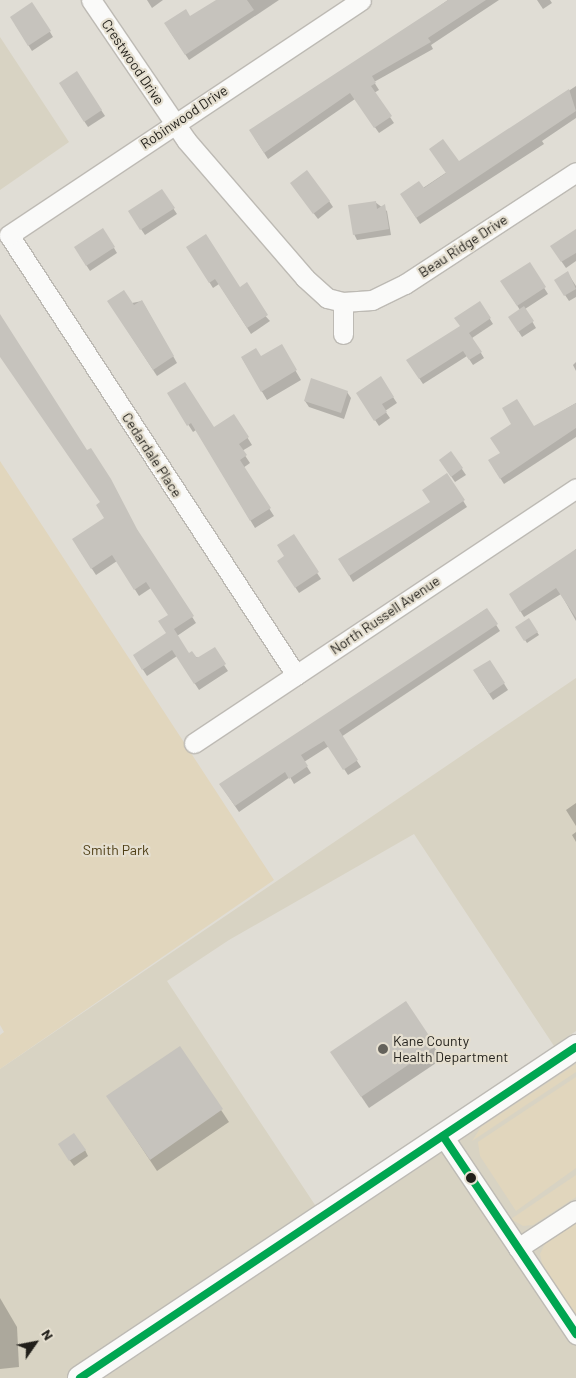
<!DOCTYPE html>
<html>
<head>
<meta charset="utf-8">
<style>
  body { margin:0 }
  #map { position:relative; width:576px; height:1378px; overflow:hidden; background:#e0ddd5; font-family:Barlow,sans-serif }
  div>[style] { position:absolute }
  .built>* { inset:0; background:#d8d3c3 }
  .green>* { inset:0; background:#e1d6bd }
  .shadow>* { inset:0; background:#0003 }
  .building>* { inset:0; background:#c6c3bd }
  .roads { filter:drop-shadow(1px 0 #bdbab4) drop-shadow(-1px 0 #bdbab4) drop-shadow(0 1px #bdbab4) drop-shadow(0 -1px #bdbab4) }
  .minor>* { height:19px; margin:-9.5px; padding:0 9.5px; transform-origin:9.5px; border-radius:9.5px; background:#fafaf9 }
  .tertiary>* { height:24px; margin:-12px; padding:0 12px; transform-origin:12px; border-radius:12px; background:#fafaf9 }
  .bus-1>* { height:8px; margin:-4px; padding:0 4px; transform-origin:4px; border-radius:4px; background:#00a651 }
  .dots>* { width:14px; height:14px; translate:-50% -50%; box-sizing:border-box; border:2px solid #e5dfd0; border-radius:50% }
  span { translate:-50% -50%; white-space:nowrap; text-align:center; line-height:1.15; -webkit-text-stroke:4.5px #e5dfd0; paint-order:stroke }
  .street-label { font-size:14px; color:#211f1a }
  .park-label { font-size:14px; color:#4d3d13 }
  .poi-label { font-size:14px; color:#211f1a }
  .left { translate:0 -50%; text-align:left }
  .north { position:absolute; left:10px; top:1318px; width:50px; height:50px; -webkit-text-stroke:4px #e5dfd0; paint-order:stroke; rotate:57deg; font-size:14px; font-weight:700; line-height:20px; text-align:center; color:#211f1a }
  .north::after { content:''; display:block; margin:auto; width:18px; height:22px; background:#211f1a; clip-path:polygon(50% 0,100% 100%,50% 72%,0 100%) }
</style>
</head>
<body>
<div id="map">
  <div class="built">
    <i style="clip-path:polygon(0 37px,69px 142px,0 190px)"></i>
    <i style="clip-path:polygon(576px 678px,576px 1031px,554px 1046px,414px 834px,229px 940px,167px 981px,319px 1211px,67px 1378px,0 1378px,0 1069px)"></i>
    <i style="clip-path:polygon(576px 1063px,576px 1378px,104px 1378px,249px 1281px)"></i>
  </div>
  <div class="green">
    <i style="clip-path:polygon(0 461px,274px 880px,0 1069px,0 1035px,4px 1032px,0 1025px)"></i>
    <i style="clip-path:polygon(576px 1064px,576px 1072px,472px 1141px,481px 1127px)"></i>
    <i style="clip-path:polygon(576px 1077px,576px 1168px,516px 1211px,480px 1156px,478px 1142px)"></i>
    <i style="clip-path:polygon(576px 1175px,576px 1197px,533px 1225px,523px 1226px,511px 1219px)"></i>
    <i style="clip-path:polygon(576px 1222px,576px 1316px,543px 1267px,540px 1254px,546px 1242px)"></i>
  </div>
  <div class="shadow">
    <i style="clip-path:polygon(147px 0,163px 0,152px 8px)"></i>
    <i style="clip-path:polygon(218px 0,279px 0,189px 60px,169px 30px)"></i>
    <i style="clip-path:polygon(448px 0,499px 0,431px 45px,433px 49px,374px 82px,379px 90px,374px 93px,394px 123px,379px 133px,355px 99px,268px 159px,254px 137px)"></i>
    <i style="clip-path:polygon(537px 0,550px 0,552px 3px,543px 9px)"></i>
    <i style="clip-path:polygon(15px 24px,50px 32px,53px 37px,32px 51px)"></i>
    <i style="clip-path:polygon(77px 73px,105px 116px,88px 127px,64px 90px)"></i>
    <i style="clip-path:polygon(576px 86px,576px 118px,542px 141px,544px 144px,420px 224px,405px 200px)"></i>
    <i style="clip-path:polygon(295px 189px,329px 201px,333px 207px,318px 219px)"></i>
    <i style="clip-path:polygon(375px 202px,387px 211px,391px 235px,357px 240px,354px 234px)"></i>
    <i style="clip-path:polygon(173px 208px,177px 214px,145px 235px,133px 217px)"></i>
    <i style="clip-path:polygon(576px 231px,576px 261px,566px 268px,555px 252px)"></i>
    <i style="clip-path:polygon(114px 248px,117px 253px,90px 271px,79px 254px)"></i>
    <i style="clip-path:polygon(191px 253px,240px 288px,270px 321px,251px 334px,219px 284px,213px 288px)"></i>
    <i style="clip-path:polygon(529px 264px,548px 294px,525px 309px,536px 328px,522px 337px,513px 323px,520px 310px,505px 287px)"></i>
    <i style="clip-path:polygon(567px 272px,576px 286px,576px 297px,569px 301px,559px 286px)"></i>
    <i style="clip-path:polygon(142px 301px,177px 363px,157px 376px,112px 307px)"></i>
    <i style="clip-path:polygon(480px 303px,493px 324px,472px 338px,484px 358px,473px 365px,467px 356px,423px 384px,411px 366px,461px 326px)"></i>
    <i style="clip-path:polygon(0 316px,196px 623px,177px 636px,189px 655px,224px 665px,228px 671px,199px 690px,177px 656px,147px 676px,138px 662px,167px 634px,169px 615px,151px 588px,139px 596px,117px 561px,96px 575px,77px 546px,106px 518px,102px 503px,0 355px)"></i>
    <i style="clip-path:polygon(281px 346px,301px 380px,267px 400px,242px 358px,261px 358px)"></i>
    <i style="clip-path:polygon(576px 362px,576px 371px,573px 365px)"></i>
    <i style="clip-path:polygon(347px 392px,351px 398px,344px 419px,309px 407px,305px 401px)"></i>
    <i style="clip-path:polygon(393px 397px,397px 403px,385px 411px,390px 418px,379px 426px,361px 399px)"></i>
    <i style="clip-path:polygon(173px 401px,214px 429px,234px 416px,252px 445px,242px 451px,250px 463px,243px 468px,274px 516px,255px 528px,196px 430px,193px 432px)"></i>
    <i style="clip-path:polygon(576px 403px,576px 437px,504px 484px,493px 467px,501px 453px,533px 428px)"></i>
    <i style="clip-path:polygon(451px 453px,466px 475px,455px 482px,444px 466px)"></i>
    <i style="clip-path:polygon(447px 475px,467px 507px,353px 582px,343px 565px,431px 503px)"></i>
    <i style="clip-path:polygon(293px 536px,321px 579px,299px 593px,282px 567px)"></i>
    <i style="clip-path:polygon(576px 549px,576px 621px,561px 594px,524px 617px,514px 601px)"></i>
    <i style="clip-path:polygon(486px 609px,500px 631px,341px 737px,361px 767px,348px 775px,329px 746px,304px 762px,311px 773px,294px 784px,290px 777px,239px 812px,224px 790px)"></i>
    <i style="clip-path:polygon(529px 620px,539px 635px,527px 643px,517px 628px)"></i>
    <i style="clip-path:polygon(490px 661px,508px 690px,493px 700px,478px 677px)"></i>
    <i style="clip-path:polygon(576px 803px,576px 826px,566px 810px)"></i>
    <i style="clip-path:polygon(576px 832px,576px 842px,572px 835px)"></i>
    <i style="clip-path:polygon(405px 1002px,442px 1059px,369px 1108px,339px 1064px)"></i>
    <i style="clip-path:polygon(180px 1048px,229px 1122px,157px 1171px,108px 1097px)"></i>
    <i style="clip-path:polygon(85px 1150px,88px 1156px,74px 1166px,63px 1151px)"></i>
    <i style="clip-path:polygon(0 1298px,17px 1327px,19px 1367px,0 1369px)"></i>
  </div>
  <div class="building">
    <i style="clip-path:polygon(216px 0,247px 0,254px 10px,185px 55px,164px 23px,186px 9px,190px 16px)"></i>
    <i style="clip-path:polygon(448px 0,486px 0,428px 38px,431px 42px,372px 76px,376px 83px,371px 86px,392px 116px,374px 128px,350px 93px,264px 153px,249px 130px)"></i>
    <i style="clip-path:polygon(32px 2px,51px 31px,28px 46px,10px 17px)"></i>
    <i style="clip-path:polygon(77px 71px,102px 110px,84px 122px,59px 83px)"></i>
    <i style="clip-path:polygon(569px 89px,576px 111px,416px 218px,400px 194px,419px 181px,424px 188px,446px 173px,429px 149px,443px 139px,459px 161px)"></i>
    <i style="clip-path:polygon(307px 170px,330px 201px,313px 214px,290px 183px)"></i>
    <i style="clip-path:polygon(162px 189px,175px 208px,140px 230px,128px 211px)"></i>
    <i style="clip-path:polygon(376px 201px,377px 209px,385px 204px,389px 229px,353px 235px,348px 205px)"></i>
    <i style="clip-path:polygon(103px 228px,115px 247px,86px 266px,74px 247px)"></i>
    <i style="clip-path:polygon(576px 229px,576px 253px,561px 262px,550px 246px)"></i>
    <i style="clip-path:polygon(206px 234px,240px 287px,247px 282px,268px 315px,247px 328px,215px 279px,209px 283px,186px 247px)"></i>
    <i style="clip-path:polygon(530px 262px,546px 287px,517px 306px,500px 281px)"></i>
    <i style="clip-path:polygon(568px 271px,576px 289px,564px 296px,554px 280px)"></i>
    <i style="clip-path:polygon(124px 290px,134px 305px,142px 300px,174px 356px,153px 370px,107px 301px)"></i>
    <i style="clip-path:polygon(480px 301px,491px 318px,469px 333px,482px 352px,469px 360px,463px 351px,419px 379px,406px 360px,460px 326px,454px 318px)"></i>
    <i style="clip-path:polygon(524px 306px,534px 321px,518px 332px,508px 317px)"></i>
    <i style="clip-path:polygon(0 314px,87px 450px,91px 448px,111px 479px,137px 529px,194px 616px,174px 629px,189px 653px,192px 651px,197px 658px,215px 647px,226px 664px,194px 684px,172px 650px,142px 670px,133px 655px,166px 633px,158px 621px,168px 615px,146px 582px,134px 590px,112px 555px,91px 569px,72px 539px,104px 518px,96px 505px,100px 502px,0 357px)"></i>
    <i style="clip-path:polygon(282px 344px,297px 370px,261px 392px,241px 357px,256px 348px,261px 356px)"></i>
    <i style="clip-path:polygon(381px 376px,394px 397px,382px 404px,387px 412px,374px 421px,356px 393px)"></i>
    <i style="clip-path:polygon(311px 378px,348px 391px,341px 413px,304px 401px)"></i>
    <i style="clip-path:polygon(185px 382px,214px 427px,234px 414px,249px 437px,239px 444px,247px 455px,240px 460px,271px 508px,250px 521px,191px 423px,187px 426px,167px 393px)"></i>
    <i style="clip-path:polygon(517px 399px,534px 426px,576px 403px,576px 428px,500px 479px,488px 460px,500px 453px,490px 438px,511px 424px,502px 408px)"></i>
    <i style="clip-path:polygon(451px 451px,463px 468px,451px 477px,439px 460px)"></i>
    <i style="clip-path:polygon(447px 473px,465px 500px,349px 576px,338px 559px,430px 502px,422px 490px)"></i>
    <i style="clip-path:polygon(294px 534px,319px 572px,295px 588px,277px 561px,284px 556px,277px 545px)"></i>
    <i style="clip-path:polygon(576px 549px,576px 618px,556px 588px,520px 612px,509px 594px)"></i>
    <i style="clip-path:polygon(487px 608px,498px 624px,339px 730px,358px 760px,343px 770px,324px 741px,301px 755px,308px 766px,289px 779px,285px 772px,235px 806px,219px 784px)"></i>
    <i style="clip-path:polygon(529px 618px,538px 632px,524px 641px,515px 627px)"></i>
    <i style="clip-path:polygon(490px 660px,505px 683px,489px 694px,473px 670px)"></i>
    <i style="clip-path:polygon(406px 1001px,436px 1046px,361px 1097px,330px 1052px)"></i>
    <i style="clip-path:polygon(180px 1046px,223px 1109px,150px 1160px,106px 1096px)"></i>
    <i style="clip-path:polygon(74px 1133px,86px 1150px,69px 1161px,58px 1144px)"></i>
  </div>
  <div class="roads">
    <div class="minor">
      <i style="left:91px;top:0;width:169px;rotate:55.8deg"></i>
      <i style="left:186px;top:140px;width:182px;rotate:49.2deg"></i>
      <i style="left:305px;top:278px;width:30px;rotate:42deg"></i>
      <i style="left:327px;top:298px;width:16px;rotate:14deg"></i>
      <i style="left:343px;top:302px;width:32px;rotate:90deg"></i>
      <i style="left:343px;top:302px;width:29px;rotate:-4deg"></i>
      <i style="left:372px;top:300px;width:37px;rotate:-26deg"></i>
      <i style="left:405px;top:284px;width:204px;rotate:-33.2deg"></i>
      <i style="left:296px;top:675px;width:525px;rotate:-123.12deg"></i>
      <i style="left:9px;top:235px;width:423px;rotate:-33.7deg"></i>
      <i style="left:194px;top:743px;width:459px;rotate:-33.7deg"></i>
      <i style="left:443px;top:1136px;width:239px;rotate:56.1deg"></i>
      <i style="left:518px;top:1248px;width:69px;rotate:-33.2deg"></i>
    </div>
    <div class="tertiary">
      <i style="left:80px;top:1378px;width:596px;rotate:-33.72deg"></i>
    </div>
  </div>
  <div class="bus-1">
    <i style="left:443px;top:1136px;width:239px;rotate:56.1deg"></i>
    <i style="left:80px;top:1378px;width:596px;rotate:-33.72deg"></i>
  </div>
  <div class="dots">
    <i style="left:383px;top:1049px;background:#64625b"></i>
    <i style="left:471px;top:1178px;background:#211f1a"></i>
  </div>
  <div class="street-label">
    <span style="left:133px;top:62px;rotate:56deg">Crestwood Drive</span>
    <span style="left:184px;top:117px;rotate:-34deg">Robinwood Drive</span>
    <span style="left:463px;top:246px;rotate:-33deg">Beau Ridge Drive</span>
    <span style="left:152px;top:455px;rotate:57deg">Cedardale Place</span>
    <span style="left:385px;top:615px;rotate:-34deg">North Russell Avenue</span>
  </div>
  <div class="park-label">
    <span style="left:116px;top:850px">Smith Park</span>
  </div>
  <div class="poi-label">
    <span class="left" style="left:393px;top:1049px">Kane County<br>Health Department</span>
  </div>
  <div class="north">N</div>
</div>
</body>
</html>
